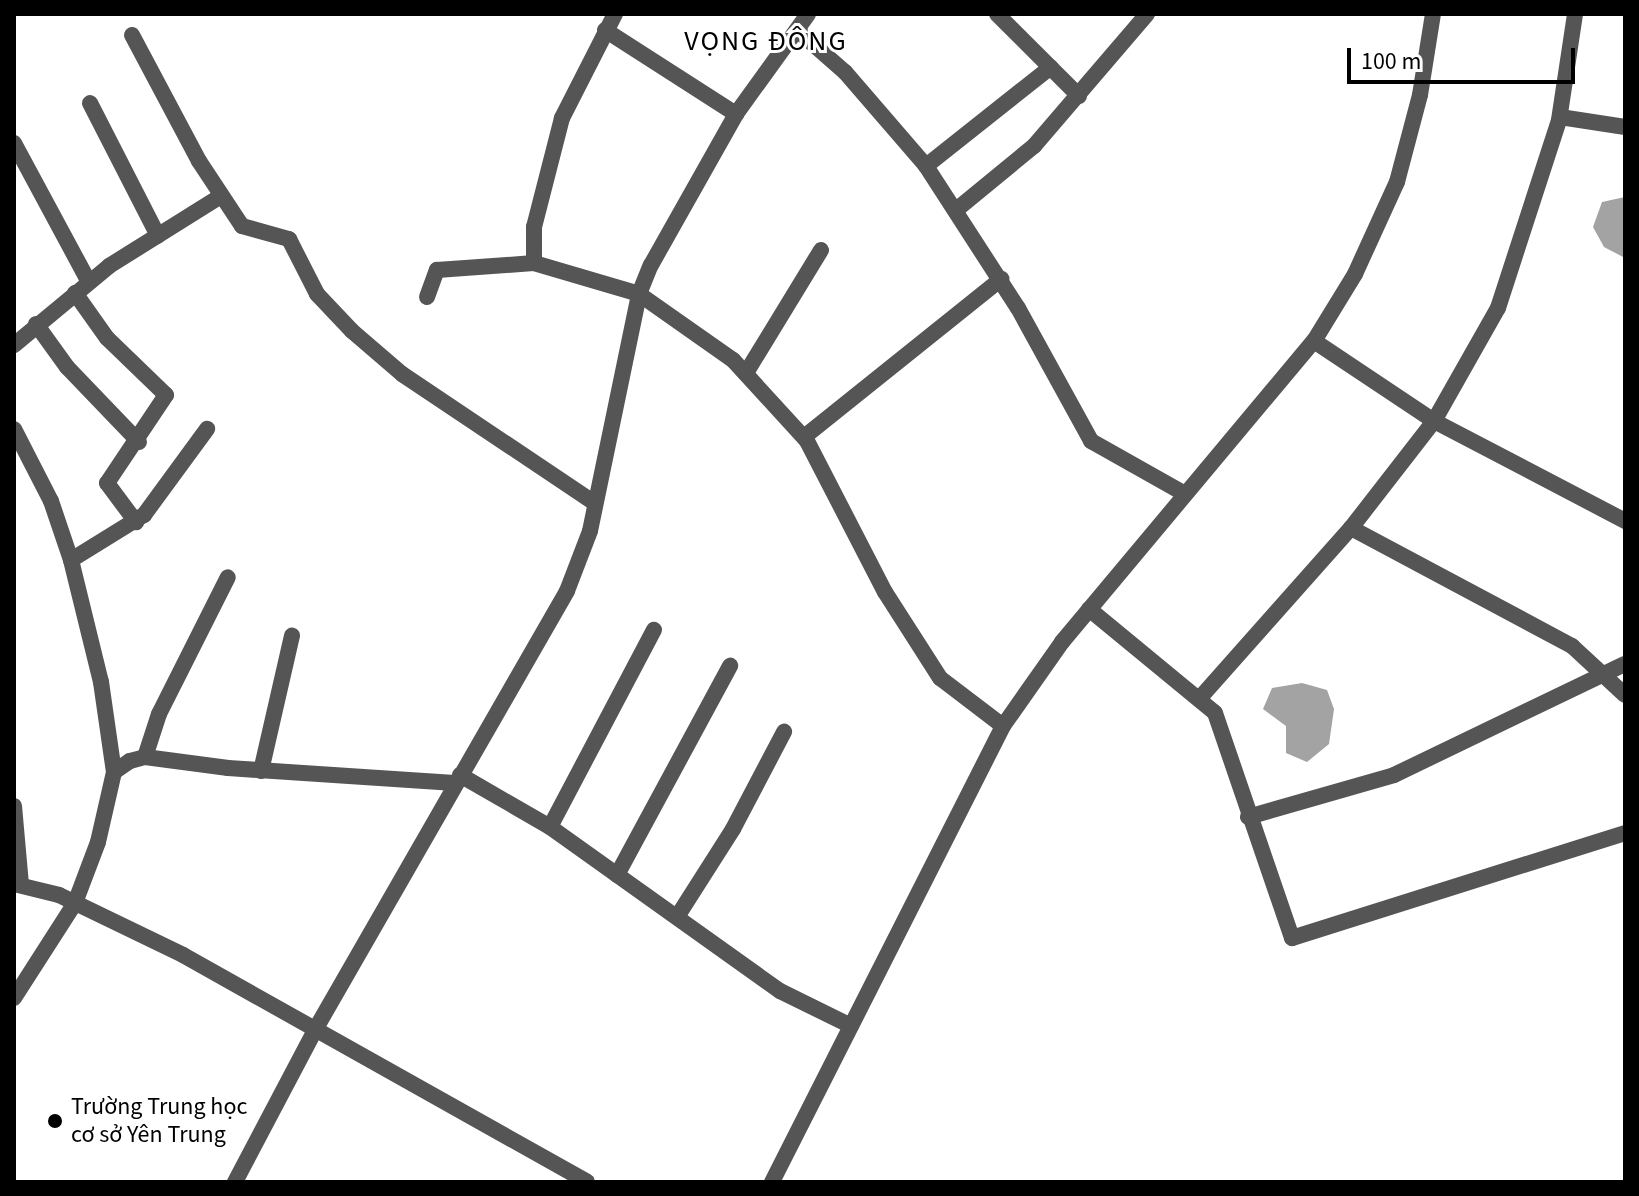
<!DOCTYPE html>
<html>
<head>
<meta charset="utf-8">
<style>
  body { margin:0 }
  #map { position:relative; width:1639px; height:1196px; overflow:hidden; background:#fff; font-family:"Source Sans 3",sans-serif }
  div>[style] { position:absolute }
  .water>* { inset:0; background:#a3a3a3 }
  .minor>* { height:16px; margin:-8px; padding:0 8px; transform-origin:8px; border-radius:8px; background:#555 }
  .tertiary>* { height:16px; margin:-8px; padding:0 8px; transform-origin:8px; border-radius:8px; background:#555 }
  .dots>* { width:22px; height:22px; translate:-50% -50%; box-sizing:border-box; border:4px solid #fff; border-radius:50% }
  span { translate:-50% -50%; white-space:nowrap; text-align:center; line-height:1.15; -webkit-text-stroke:6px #fff; paint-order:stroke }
  .poi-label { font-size:24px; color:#000 }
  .left { translate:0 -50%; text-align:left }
  .quarter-label { font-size:28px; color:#000; letter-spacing:2px }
  .frame { position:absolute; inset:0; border:16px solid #000; pointer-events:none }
  .scale { position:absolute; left:1347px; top:48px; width:228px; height:36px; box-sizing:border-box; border:4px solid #000; border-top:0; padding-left:10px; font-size:24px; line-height:28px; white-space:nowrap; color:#000; -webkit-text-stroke:6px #fff; paint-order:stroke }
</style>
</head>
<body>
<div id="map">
  <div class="water">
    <i style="clip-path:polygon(1625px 197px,1625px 258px,1604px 247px,1593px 227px,1602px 202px)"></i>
    <i style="clip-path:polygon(1302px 683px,1327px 690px,1334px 709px,1329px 744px,1307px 762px,1286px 753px,1286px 726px,1263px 709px,1272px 688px)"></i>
  </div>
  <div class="minor">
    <i style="left:615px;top:14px;width:117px;rotate:117deg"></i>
    <i style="left:562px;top:118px;width:113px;rotate:104.4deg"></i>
    <i style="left:534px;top:227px;width:36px;rotate:90deg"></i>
    <i style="left:534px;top:263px;width:109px;rotate:16.4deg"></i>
    <i style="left:639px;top:294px;width:115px;rotate:35.1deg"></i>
    <i style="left:733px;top:360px;width:110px;rotate:47.6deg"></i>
    <i style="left:807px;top:441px;width:170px;rotate:62.7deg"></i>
    <i style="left:885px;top:592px;width:102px;rotate:57.4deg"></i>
    <i style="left:940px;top:678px;width:79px;rotate:37.3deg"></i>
    <i style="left:997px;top:14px;width:116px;rotate:45deg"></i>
    <i style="left:605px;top:30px;width:156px;rotate:32.7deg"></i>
    <i style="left:797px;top:30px;width:64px;rotate:41.2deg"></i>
    <i style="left:845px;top:72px;width:124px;rotate:49.2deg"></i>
    <i style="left:926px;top:166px;width:169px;rotate:57.1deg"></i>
    <i style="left:1018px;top:308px;width:152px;rotate:61.2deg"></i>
    <i style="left:1091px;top:441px;width:108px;rotate:29.4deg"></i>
    <i style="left:132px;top:35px;width:143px;rotate:62deg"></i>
    <i style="left:199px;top:161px;width:78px;rotate:56.5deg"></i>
    <i style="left:242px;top:226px;width:49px;rotate:15.5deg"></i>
    <i style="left:289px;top:239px;width:62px;rotate:63deg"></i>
    <i style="left:317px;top:294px;width:51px;rotate:46.6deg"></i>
    <i style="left:352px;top:331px;width:66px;rotate:40.7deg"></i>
    <i style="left:402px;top:374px;width:232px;rotate:33.8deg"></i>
    <i style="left:90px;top:103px;width:149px;rotate:62.9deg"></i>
    <i style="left:1560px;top:117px;width:66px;rotate:8.7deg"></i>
    <i style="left:14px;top:143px;width:158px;rotate:61.7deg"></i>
    <i style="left:926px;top:166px;width:159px;rotate:-38.4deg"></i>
    <i style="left:956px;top:210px;width:101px;rotate:-39.4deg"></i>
    <i style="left:1034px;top:146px;width:174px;rotate:-49.4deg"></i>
    <i style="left:75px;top:293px;width:55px;rotate:54.6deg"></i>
    <i style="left:107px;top:338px;width:82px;rotate:44deg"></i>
    <i style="left:166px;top:395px;width:106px;rotate:123.8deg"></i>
    <i style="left:107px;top:483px;width:49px;rotate:53.4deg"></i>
    <i style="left:427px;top:297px;width:29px;rotate:-70deg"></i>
    <i style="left:437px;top:270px;width:97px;rotate:-4.1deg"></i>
    <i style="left:36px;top:324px;width:53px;rotate:54.2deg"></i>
    <i style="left:67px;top:367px;width:104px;rotate:46.2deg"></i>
    <i style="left:1314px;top:341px;width:144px;rotate:33.7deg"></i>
    <i style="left:1434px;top:421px;width:216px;rotate:27.6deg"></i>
    <i style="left:14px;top:345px;width:124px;rotate:-39.7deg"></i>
    <i style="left:109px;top:266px;width:132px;rotate:-32deg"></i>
    <i style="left:746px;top:373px;width:144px;rotate:-58.6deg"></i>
    <i style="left:14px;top:429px;width:81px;rotate:62.8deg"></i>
    <i style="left:51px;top:501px;width:62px;rotate:71.3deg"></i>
    <i style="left:71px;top:560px;width:126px;rotate:76.2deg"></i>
    <i style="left:101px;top:682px;width:91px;rotate:81.8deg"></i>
    <i style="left:804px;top:437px;width:253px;rotate:-38.7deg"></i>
    <i style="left:1351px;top:528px;width:251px;rotate:28.1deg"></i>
    <i style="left:1572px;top:646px;width:72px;rotate:42.8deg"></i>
    <i style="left:71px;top:560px;width:86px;rotate:-31.7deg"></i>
    <i style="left:144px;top:515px;width:107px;rotate:-53.8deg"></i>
    <i style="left:1089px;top:609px;width:163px;rotate:39.5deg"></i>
    <i style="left:1215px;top:713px;width:238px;rotate:71.1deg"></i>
    <i style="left:1292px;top:938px;width:349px;rotate:-17.5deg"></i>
    <i style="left:1199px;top:699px;width:229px;rotate:-48.4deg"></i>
    <i style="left:1351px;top:528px;width:135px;rotate:-52.2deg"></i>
    <i style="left:1434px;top:421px;width:130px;rotate:-60.5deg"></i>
    <i style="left:1498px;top:308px;width:198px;rotate:-72deg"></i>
    <i style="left:1559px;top:120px;width:107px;rotate:-81.4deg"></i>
    <i style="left:145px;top:757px;width:45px;rotate:-72deg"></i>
    <i style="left:159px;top:714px;width:153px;rotate:-63.3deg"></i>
    <i style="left:261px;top:771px;width:139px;rotate:-77.1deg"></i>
    <i style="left:460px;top:775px;width:104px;rotate:30deg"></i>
    <i style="left:550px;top:827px;width:282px;rotate:35.5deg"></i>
    <i style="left:780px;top:991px;width:79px;rotate:26.2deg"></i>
    <i style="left:14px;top:806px;width:78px;rotate:84.9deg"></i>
    <i style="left:1248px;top:817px;width:152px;rotate:-16deg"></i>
    <i style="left:1394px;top:775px;width:256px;rotate:-25.7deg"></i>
    <i style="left:550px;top:827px;width:223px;rotate:-62.2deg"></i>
    <i style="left:617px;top:875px;width:238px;rotate:-61.6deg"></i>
    <i style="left:14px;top:884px;width:46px;rotate:13.7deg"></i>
    <i style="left:59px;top:895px;width:138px;rotate:25.8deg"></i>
    <i style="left:183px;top:955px;width:463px;rotate:29.3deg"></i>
    <i style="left:677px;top:917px;width:104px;rotate:-57.5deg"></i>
    <i style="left:733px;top:829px;width:110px;rotate:-62.3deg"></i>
    <i style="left:14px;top:998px;width:113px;rotate:-57.3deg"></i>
    <i style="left:75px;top:903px;width:65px;rotate:-69.3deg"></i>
    <i style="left:98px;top:842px;width:72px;rotate:-77.1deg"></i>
    <i style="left:114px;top:772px;width:19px;rotate:-35deg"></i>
    <i style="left:130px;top:761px;width:16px;rotate:-15deg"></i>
    <i style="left:145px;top:757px;width:84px;rotate:7.5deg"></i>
    <i style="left:228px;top:768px;width:227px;rotate:3.8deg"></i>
    <i style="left:235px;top:1182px;width:172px;rotate:-62.2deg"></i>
    <i style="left:315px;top:1030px;width:506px;rotate:-60.14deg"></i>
    <i style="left:567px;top:591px;width:64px;rotate:-69deg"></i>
    <i style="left:590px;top:531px;width:242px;rotate:-78.3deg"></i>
    <i style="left:639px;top:294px;width:31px;rotate:-68deg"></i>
    <i style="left:651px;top:265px;width:173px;rotate:-60.6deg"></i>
    <i style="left:736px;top:114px;width:123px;rotate:-54.2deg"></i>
  </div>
  <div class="tertiary">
    <i style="left:772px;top:1182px;width:511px;rotate:-63.13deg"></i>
    <i style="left:1003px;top:726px;width:103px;rotate:-54.9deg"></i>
    <i style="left:1062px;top:642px;width:393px;rotate:-50.1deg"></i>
    <i style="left:1314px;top:341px;width:79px;rotate:-58.5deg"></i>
    <i style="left:1355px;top:274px;width:101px;rotate:-65.5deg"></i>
    <i style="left:1397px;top:182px;width:90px;rotate:-75.2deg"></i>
    <i style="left:1420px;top:95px;width:82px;rotate:-80.9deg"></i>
  </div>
  <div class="dots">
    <i style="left:55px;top:1121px;background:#000"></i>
  </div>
  <div class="poi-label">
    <span class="left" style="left:71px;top:1121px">Trường Trung học<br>cơ sở Yên Trung</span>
  </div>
  <div class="quarter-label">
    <span style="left:766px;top:41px">VỌNG ĐÔNG</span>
  </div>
  <div class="frame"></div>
  <div class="scale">100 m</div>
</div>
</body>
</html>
